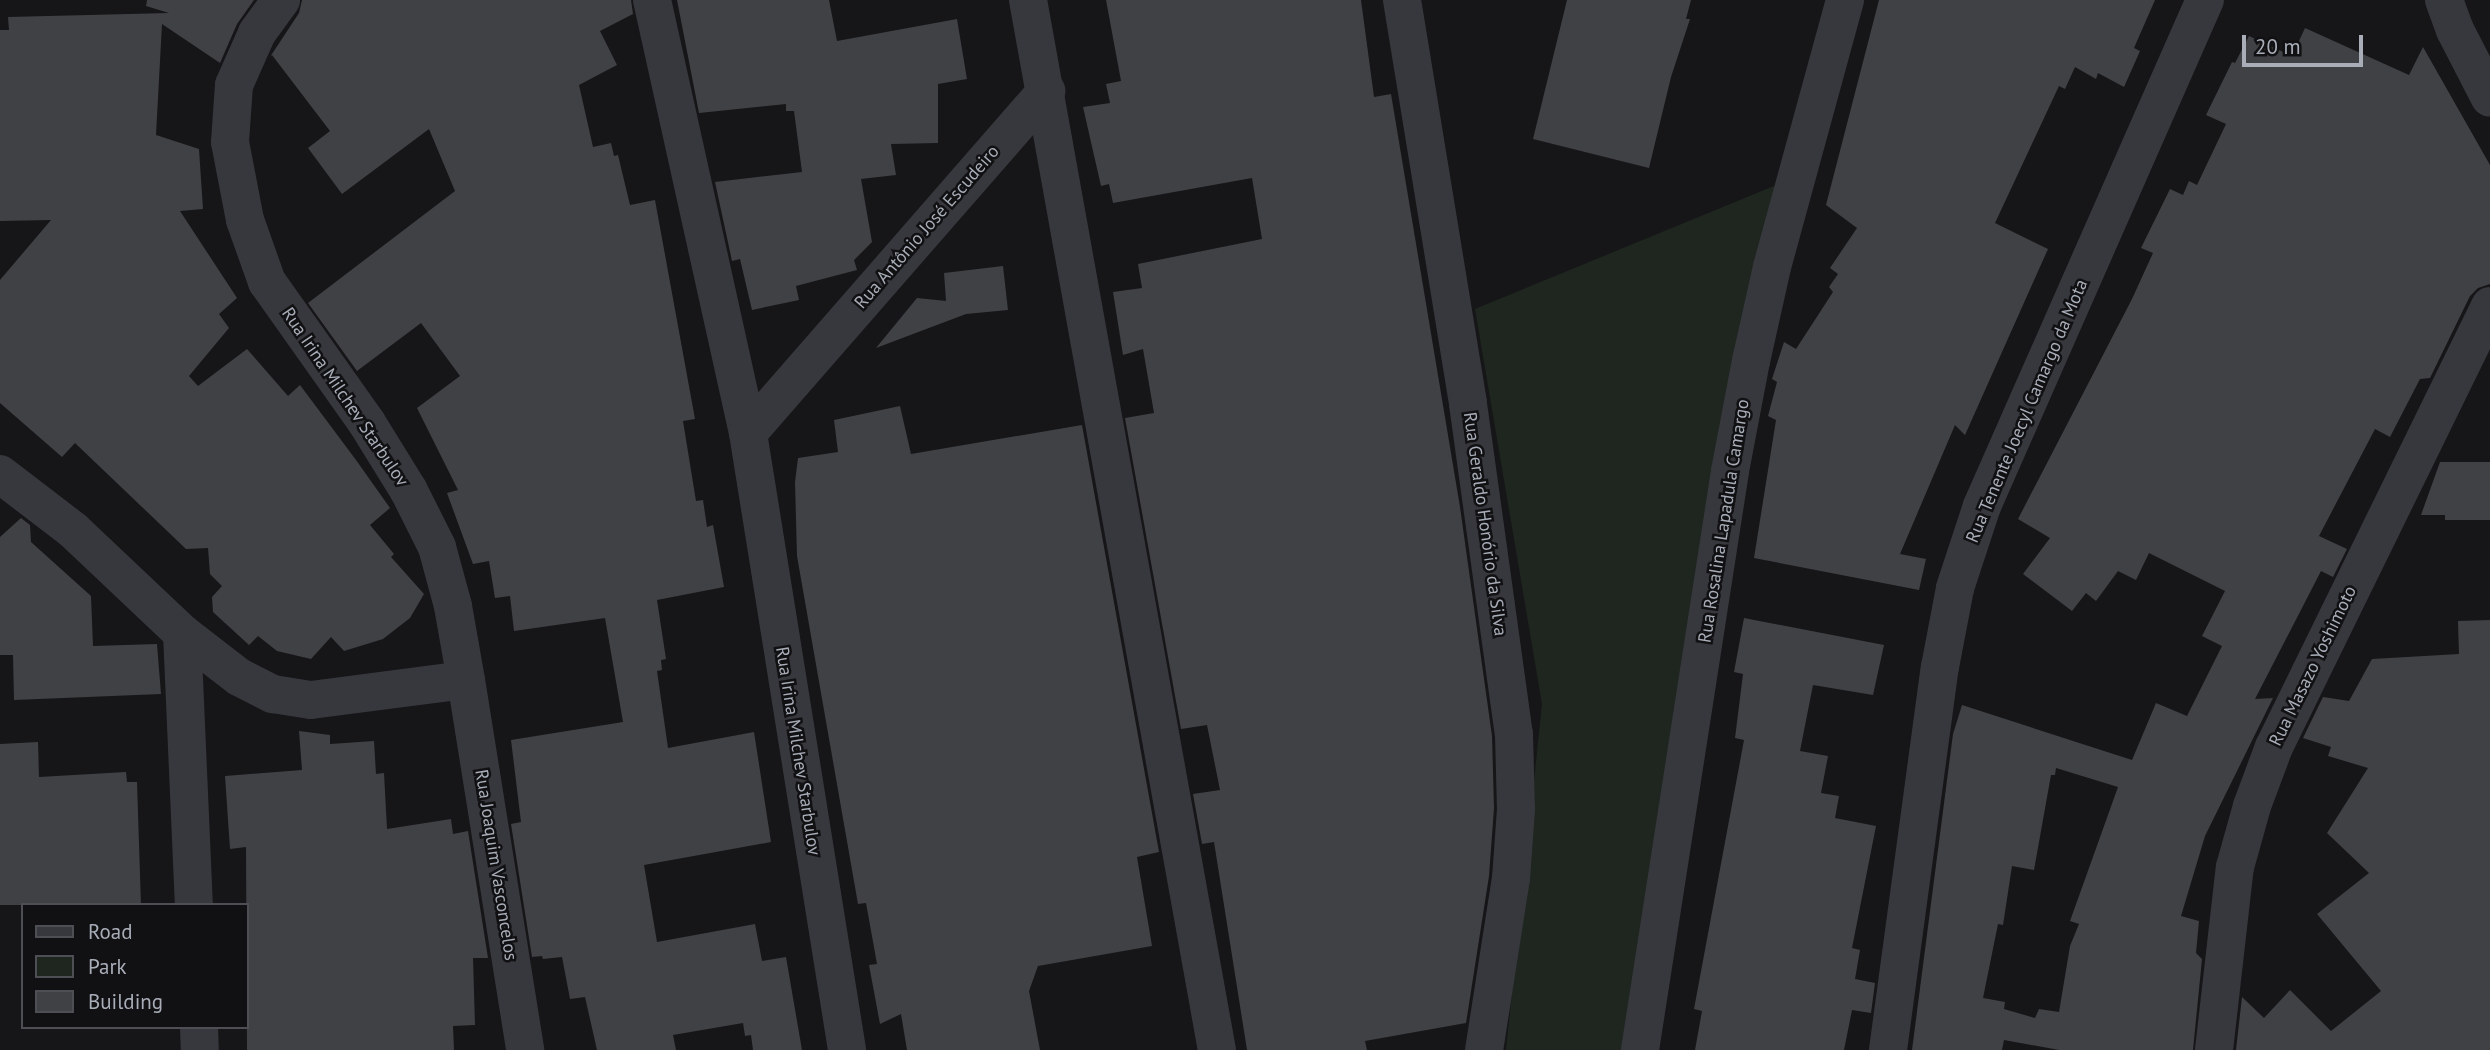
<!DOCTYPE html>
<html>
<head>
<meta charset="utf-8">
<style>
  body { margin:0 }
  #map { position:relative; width:2490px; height:1050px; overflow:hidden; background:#161618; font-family:"PT Sans",sans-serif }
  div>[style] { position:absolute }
  .green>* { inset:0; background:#1e261f }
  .building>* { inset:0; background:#404145 }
  .minor>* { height:38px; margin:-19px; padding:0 19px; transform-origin:19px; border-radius:19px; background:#37383d }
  span { translate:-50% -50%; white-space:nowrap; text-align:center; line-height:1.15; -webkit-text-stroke:5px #111113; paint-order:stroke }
  .street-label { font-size:18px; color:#a8adb8 }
  .legend { position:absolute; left:21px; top:903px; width:228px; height:126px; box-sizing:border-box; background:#111113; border:2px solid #4d4f55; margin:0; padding:9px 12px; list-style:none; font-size:21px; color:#a8adb8 }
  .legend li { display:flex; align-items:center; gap:14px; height:35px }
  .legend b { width:35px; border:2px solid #4d4f55 }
  .scale { position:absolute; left:2242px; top:35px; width:121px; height:32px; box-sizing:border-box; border:4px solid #a8adb8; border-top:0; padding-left:9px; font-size:21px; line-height:24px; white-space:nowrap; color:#a8adb8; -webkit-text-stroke:5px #111113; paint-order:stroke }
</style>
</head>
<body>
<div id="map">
  <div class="green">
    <i style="clip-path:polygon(1781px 183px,1627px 1050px,1506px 1050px,1542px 704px,1475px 309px)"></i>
  </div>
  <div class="building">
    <i style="clip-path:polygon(147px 0,254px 0,237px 24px,220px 63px,162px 24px,156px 135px,199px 149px,203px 209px,180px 211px,237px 298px,219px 314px,229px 328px,189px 376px,198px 386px,247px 349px,288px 396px,300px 385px,356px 460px,390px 508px,370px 525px,394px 554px,391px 557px,424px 594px,410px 618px,383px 639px,344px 651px,331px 637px,311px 659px,277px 651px,258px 636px,249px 645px,213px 612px,212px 597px,222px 586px,210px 574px,208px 548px,186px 549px,75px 443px,62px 457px,0 403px,0 280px,51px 220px,0 221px,0 30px,9px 30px,8px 17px,169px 13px,146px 6px)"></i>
    <i style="clip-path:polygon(302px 0,631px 0,633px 14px,600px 31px,617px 65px,579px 85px,593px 147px,611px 143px,614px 156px,618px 155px,630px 205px,655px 200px,695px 419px,683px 421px,696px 501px,703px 500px,707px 527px,713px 525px,724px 587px,657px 600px,666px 659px,661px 660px,662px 670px,657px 671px,668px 748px,754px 732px,771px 842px,644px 865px,657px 942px,755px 924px,762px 961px,786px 957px,802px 1050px,753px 1050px,751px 1035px,745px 1036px,743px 1023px,673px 1035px,676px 1050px,597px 1050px,585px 997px,570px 999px,562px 957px,543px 959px,542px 956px,532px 957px,511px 824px,521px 822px,511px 740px,623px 722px,605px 618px,514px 631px,510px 596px,495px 598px,489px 561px,473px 564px,447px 493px,458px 490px,417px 408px,460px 376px,421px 323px,357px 371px,308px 303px,455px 191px,429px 129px,342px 194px,308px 148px,330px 131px,272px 55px,270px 57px,299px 13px)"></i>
    <i style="clip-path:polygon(677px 0,829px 0,837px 41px,957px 19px,967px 79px,938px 84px,938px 143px,891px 144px,896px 175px,861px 179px,872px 242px,854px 260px,857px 270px,796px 286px,799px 300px,752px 310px,740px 259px,732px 261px,715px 182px,802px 172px,794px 111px,786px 111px,786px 104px,699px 113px)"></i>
    <i style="clip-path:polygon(1106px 0,1361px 0,1374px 97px,1391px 94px,1460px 507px,1492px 736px,1494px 808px,1489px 876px,1466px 1023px,1365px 1041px,1367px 1050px,1247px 1050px,1214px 842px,1202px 844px,1193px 794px,1220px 790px,1207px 725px,1181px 729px,1125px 418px,1154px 413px,1143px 349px,1123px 355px,1113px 292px,1142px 288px,1138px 264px,1262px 239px,1252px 178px,1113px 203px,1109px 184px,1101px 186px,1083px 107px,1110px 103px,1106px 84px,1121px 81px)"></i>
    <i style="clip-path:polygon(1567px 0,1691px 0,1686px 19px,1690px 19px,1671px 77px,1649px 168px,1533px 139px)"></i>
    <i style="clip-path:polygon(1879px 0,2155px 0,2134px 48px,2140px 51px,2124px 87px,2098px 73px,2096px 79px,2075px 67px,2065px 89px,2059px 86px,1995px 223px,2048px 249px,1965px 435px,1955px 425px,1900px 554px,1926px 559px,1919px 590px,1754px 558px,1776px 420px,1768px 416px,1777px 382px,1772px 379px,1784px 342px,1796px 349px,1833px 292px,1829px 287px,1838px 274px,1830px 268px,1857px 228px,1826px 205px)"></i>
    <i style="clip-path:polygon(evenodd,2305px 28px,2409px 75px,2423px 47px,2490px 165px,2490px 284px,2478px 288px,2470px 296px,2430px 378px,2420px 379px,2390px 437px,2375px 429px,2319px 536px,2347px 549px,2333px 577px,2321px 571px,2255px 699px,2273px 698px,2205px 836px,2181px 916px,2199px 921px,2196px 953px,2202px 959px,2193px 1050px,2059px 1050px,2004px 1040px,2002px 1050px,1912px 1050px,1953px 734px,1962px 705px,2132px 760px,2156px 703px,2187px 716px,2222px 646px,2202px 636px,2225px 591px,2149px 553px,2136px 580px,2118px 571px,2096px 601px,2086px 593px,2072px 611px,2023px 574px,2050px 538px,2018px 519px,2132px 299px,2153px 253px,2141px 248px,2170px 189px,2183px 195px,2189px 181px,2197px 185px,2226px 124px,2206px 115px,2232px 62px,2235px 63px,2249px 36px,2292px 56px,2305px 28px,2056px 768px,2118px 787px,2070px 921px,2079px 924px,2070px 946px,2059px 1012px,2039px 1009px,2035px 1018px,2004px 1009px,2005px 1002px,1983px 998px,1998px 924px,2003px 925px,2012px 866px,2034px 870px,2051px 775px,2055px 775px,2056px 768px)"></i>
    <i style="clip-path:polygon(1003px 266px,1008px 310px,966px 314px,876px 348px,917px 298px,946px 301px,944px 273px)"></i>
    <i style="clip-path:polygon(900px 406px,911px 454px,1082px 425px,1159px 852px,1137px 857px,1152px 946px,1038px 966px,1029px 991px,1040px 1050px,907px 1050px,901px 1014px,880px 1024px,869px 965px,877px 964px,866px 903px,858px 904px,797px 556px,795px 482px,798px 458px,838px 452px,834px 420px)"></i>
    <i style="clip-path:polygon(2440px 462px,2490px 462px,2490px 520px,2445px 520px,2445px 515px,2421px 515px)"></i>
    <i style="clip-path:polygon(21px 518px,30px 525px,31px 542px,91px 596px,93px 646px,157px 644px,161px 694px,14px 700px,13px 655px,0 655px,0 537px)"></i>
    <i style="clip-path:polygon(1744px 618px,1884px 645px,1873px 695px,1813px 685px,1800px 751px,1828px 756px,1821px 793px,1839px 796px,1835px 818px,1876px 826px,1852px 948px,1860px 950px,1855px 979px,1875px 983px,1871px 1013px,1852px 1010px,1844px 1050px,1695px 1050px,1702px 1011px,1694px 1009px,1744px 740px,1735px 738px,1743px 674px,1734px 672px)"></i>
    <i style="clip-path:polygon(2490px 620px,2490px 1050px,2236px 1050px,2242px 997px,2264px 1018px,2290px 990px,2331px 1031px,2381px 991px,2317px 914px,2369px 873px,2327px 833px,2368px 768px,2328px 756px,2331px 747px,2303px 738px,2323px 697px,2349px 701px,2372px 659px,2459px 654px,2458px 621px)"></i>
    <i style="clip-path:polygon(299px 731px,330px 735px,330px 744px,374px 741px,376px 774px,384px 773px,387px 829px,451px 819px,453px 834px,468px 831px,488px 958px,473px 958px,475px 1025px,453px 1026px,454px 1050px,247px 1050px,246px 847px,230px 849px,225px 776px,302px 770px)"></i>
    <i style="clip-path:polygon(38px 742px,39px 777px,126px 772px,127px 782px,137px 782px,141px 905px,0 905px,0 744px)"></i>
  </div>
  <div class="minor">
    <i style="left:652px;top:0;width:444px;rotate:77.5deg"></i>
    <i style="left:748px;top:433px;width:625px;rotate:80.88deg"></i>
    <i style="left:1028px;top:0;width:1067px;rotate:79.8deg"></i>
    <i style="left:1402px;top:0;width:409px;rotate:80.7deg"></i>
    <i style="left:1468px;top:404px;width:333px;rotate:82.1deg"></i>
    <i style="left:1514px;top:734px;width:75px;rotate:88.5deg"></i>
    <i style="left:1516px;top:809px;width:69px;rotate:94.1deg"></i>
    <i style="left:1511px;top:878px;width:174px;rotate:98.9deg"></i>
    <i style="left:2444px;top:0;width:32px;rotate:70deg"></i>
    <i style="left:2455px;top:30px;width:76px;rotate:62.8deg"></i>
    <i style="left:748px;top:433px;width:454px;rotate:-48.9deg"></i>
    <i style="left:0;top:474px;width:92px;rotate:37.5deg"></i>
    <i style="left:73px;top:530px;width:150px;rotate:43.4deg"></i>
    <i style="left:182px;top:633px;width:72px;rotate:37.7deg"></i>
    <i style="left:239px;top:677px;width:38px;rotate:27deg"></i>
    <i style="left:273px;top:694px;width:38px;rotate:9deg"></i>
    <i style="left:311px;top:700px;width:156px;rotate:-7.4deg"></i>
    <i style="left:466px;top:680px;width:75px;rotate:-100deg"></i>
    <i style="left:453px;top:606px;width:61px;rotate:-105.2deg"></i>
    <i style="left:437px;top:547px;width:63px;rotate:-116.6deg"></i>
    <i style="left:409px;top:491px;width:80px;rotate:-121.7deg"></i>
    <i style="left:367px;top:423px;width:173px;rotate:-125.3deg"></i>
    <i style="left:267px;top:282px;width:66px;rotate:-109.5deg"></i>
    <i style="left:245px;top:220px;width:79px;rotate:-100.9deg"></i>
    <i style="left:230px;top:142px;width:57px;rotate:-86deg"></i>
    <i style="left:234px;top:85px;width:57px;rotate:-66.1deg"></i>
    <i style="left:257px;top:33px;width:41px;rotate:-54deg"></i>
    <i style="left:182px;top:633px;width:272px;rotate:87.5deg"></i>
    <i style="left:466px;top:680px;width:375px;rotate:80.9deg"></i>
    <i style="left:199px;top:1027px;width:23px;rotate:88deg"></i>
    <i style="left:1640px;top:1050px;width:586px;rotate:-81.16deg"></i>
    <i style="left:1730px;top:471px;width:112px;rotate:-79.2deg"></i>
    <i style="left:1751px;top:361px;width:96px;rotate:-77.4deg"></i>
    <i style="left:1772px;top:267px;width:277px;rotate:-74.7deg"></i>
    <i style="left:1888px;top:1050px;width:387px;rotate:-82.3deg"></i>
    <i style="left:1940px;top:667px;width:80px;rotate:-79.2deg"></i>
    <i style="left:1955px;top:588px;width:86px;rotate:-71.8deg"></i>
    <i style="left:1982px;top:506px;width:553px;rotate:-66.22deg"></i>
    <i style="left:2214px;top:1050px;width:184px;rotate:-83.5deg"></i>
    <i style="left:2235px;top:867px;width:63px;rotate:-74.4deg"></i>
    <i style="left:2252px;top:806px;width:63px;rotate:-69.6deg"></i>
    <i style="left:2274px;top:747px;width:491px;rotate:-63.9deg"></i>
  </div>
  <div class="street-label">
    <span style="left:927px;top:227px;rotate:-49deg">Rua Antônio José Escudeiro</span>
    <span style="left:345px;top:397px;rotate:56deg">Rua Irina Milchev Starbulov</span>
    <span style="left:2027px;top:411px;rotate:-67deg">Rua Tenente Joecyl Camargo da Mota</span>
    <span style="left:1724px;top:521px;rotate:-81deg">Rua Rosalina Lapadula Camargo</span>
    <span style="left:1485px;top:524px;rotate:82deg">Rua Geraldo Honório da Silva</span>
    <span style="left:2313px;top:666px;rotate:-64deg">Rua Masazo Yoshimoto</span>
    <span style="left:798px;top:751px;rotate:81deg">Rua Irina Milchev Starbulov</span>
    <span style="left:496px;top:865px;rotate:81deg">Rua Joaquim Vasconcelos</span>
  </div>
  <ul class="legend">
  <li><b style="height:9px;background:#37383d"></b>Road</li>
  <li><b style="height:19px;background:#1e261f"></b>Park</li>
  <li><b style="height:19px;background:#404145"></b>Building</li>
  </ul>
  <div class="scale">20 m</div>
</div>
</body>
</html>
